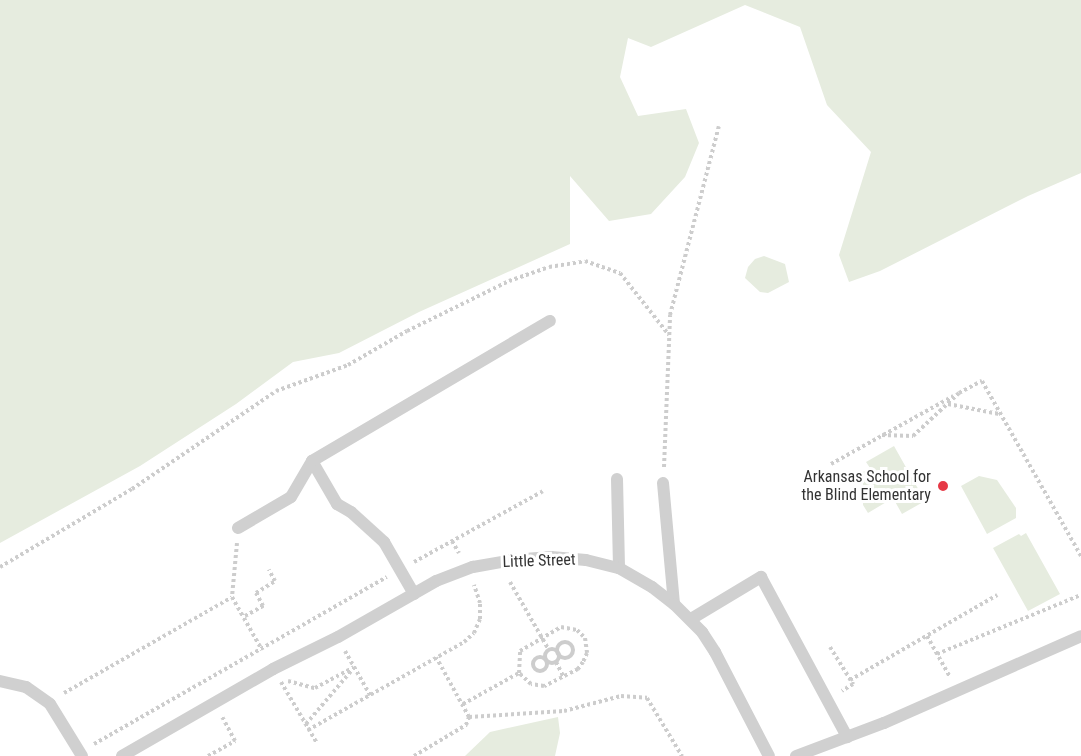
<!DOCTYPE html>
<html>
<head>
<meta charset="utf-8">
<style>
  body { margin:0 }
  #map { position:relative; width:1081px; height:756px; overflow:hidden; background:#fff; font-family:"Roboto Condensed",sans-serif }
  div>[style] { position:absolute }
  .green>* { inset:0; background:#e6ecdf }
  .path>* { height:4px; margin-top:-2px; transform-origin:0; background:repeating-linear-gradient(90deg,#cdcdcd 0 3px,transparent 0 6px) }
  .path>.ring { margin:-2px; padding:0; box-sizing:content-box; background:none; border:4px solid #cdcdcd; border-radius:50% }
  .service>* { height:12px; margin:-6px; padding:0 6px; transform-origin:6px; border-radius:6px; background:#d0d0d0 }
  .dots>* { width:16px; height:16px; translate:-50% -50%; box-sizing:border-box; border:3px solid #fff; border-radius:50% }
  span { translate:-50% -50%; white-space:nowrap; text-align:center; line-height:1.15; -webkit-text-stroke:6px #fff; paint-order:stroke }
  .poi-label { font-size:16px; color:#333 }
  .right { translate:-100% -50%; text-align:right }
  .street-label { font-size:16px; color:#333 }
</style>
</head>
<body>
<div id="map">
  <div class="green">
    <i style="clip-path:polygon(0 0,1081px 0,1081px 173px,1028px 196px,880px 271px,849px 282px,839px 255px,871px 152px,827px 105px,800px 27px,745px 5px,651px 47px,628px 38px,620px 77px,638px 116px,686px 109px,699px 143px,685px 177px,651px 214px,609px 221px,570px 176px,570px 244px,419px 312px,339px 353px,293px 362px,236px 404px,140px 466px,0 543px)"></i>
    <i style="clip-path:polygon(764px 256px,785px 264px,789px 282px,768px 293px,760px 292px,745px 278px,748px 267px,755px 259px)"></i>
    <i style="clip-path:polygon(894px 446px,925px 501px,902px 514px,893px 498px,868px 513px,863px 505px,863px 472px,870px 468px,866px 462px)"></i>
    <i style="clip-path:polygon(979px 476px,997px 480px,1016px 508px,1016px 518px,987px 534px,961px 486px)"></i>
    <i style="clip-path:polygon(1026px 533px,1060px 594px,1028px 611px,993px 548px,1019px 534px,1021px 536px)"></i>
    <i style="clip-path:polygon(558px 717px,560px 733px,555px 756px,465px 756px,490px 732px)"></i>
  </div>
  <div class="path">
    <i style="left:948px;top:404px;width:52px;rotate:11.1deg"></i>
    <i style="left:882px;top:435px;width:31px;rotate:2deg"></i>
    <i style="left:913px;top:436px;width:63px;rotate:-43.1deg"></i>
    <i style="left:959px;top:393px;width:26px;rotate:-28deg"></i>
    <i style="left:982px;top:381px;width:201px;rotate:60.5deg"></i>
    <i style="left:831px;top:464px;width:140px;rotate:-29.1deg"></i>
    <i style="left:664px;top:467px;width:152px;rotate:-87.7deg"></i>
    <i style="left:670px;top:315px;width:195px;rotate:-75.5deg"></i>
    <i style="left:452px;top:541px;width:14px;rotate:60deg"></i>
    <i style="left:237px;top:543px;width:54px;rotate:95.3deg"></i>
    <i style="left:232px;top:597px;width:61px;rotate:60.5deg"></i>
    <i style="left:414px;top:562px;width:147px;rotate:-28.8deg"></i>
    <i style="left:0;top:567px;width:153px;rotate:-30.6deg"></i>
    <i style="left:132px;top:489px;width:174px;rotate:-34.2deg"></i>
    <i style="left:276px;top:391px;width:77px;rotate:-19.9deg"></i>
    <i style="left:348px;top:365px;width:68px;rotate:-30deg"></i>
    <i style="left:407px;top:331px;width:114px;rotate:-26.1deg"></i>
    <i style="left:509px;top:281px;width:42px;rotate:-19.3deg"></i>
    <i style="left:549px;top:267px;width:36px;rotate:-9deg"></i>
    <i style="left:585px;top:261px;width:37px;rotate:19deg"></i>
    <i style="left:620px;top:273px;width:79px;rotate:51.7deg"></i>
    <i style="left:510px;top:582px;width:78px;rotate:60.2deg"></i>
    <i style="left:263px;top:606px;width:15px;rotate:-118deg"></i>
    <i style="left:256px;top:593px;width:22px;rotate:-32deg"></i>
    <i style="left:275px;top:581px;width:13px;rotate:-119deg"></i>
    <i style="left:245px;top:616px;width:23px;rotate:-29deg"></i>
    <i style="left:561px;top:627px;width:16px;rotate:11deg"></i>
    <i style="left:577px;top:630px;width:11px;rotate:45deg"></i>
    <i style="left:585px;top:638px;width:15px;rotate:82deg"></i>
    <i style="left:587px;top:653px;width:10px;rotate:114deg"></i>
    <i style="left:583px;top:662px;width:9px;rotate:126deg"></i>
    <i style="left:578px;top:669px;width:38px;rotate:153deg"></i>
    <i style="left:544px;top:686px;width:13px;rotate:-171deg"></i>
    <i style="left:531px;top:684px;width:16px;rotate:-137deg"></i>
    <i style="left:519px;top:673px;width:22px;rotate:-87deg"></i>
    <i style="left:520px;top:651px;width:48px;rotate:-30.3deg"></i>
    <i style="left:927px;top:636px;width:47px;rotate:60.7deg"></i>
    <i class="ring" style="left:557px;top:642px;width:12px;height:12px"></i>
    <i style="left:830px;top:647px;width:44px;rotate:58.1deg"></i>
    <i style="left:853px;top:684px;width:13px;rotate:148deg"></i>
    <i class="ring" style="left:545px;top:649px;width:10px;height:10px"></i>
    <i style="left:345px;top:651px;width:51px;rotate:60.4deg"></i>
    <i style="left:937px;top:654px;width:156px;rotate:-22.3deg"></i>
    <i class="ring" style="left:533px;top:657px;width:10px;height:10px"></i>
    <i style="left:556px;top:662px;width:16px;rotate:63deg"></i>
    <i style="left:850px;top:680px;width:170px;rotate:-30deg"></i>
    <i style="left:288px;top:681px;width:28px;rotate:15deg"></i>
    <i style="left:315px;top:688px;width:44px;rotate:-28.3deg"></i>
    <i style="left:281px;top:682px;width:71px;rotate:59.5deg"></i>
    <i style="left:64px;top:693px;width:193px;rotate:-29.7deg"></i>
    <i style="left:463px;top:704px;width:64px;rotate:-29deg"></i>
    <i style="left:469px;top:717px;width:95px;rotate:-3.6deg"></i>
    <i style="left:564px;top:711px;width:59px;rotate:-14.7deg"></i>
    <i style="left:621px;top:696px;width:26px;rotate:4deg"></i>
    <i style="left:647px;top:698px;width:68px;rotate:58.9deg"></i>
    <i style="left:306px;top:724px;width:71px;rotate:-49.6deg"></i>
    <i style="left:308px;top:730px;width:179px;rotate:-29.4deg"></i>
    <i style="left:464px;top:642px;width:13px;rotate:-42deg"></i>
    <i style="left:474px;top:633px;width:15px;rotate:-67deg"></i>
    <i style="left:480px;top:619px;width:16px;rotate:-90deg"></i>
    <i style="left:480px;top:603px;width:19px;rotate:-108deg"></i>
    <i style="left:94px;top:744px;width:337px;rotate:-29.7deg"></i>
    <i style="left:208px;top:756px;width:31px;rotate:-29deg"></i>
    <i style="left:235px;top:741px;width:27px;rotate:-118deg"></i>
    <i style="left:414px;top:756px;width:61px;rotate:-30.8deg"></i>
    <i style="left:466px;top:725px;width:9px;rotate:-69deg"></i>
    <i style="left:469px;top:717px;width:68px;rotate:-118.8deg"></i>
  </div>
  <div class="service">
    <i style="left:312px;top:461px;width:50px;rotate:59.8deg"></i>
    <i style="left:337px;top:504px;width:16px;rotate:30deg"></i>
    <i style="left:351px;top:512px;width:45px;rotate:42.3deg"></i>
    <i style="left:384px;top:542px;width:60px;rotate:60deg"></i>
    <i style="left:617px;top:479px;width:89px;rotate:88.7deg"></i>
    <i style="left:663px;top:483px;width:121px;rotate:84.8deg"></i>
    <i style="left:238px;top:528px;width:61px;rotate:-30.3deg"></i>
    <i style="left:291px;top:497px;width:42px;rotate:-59.7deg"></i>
    <i style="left:312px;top:461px;width:276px;rotate:-30.5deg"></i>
    <i style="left:691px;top:619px;width:82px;rotate:-31deg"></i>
    <i style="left:761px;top:577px;width:182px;rotate:61.7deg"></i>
    <i style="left:0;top:681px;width:27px;rotate:13deg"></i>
    <i style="left:26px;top:687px;width:29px;rotate:35deg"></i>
    <i style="left:50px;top:704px;width:61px;rotate:58.4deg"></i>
    <i style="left:122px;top:756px;width:174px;rotate:-29.9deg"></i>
    <i style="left:273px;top:669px;width:72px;rotate:-26.2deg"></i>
    <i style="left:338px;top:637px;width:113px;rotate:-29.7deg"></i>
    <i style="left:436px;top:581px;width:40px;rotate:-21deg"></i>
    <i style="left:473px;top:567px;width:39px;rotate:-10deg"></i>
    <i style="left:511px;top:560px;width:40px;rotate:-4.3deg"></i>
    <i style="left:551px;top:557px;width:35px;rotate:5deg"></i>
    <i style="left:586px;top:560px;width:34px;rotate:14deg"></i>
    <i style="left:619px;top:568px;width:38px;rotate:30deg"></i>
    <i style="left:652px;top:587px;width:28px;rotate:38deg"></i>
    <i style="left:674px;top:604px;width:40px;rotate:45deg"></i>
    <i style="left:702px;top:632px;width:24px;rotate:57deg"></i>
    <i style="left:715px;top:652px;width:117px;rotate:62.6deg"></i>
    <i style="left:796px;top:756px;width:94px;rotate:-20.6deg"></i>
    <i style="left:884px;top:723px;width:215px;rotate:-23.8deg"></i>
  </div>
  <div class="dots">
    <i style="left:943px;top:486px;background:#e63946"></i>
  </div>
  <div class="poi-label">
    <span class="right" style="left:931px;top:486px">Arkansas School for<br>the Blind Elementary</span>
  </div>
  <div class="street-label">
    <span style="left:539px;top:561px;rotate:-2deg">Little Street</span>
  </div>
</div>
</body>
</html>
